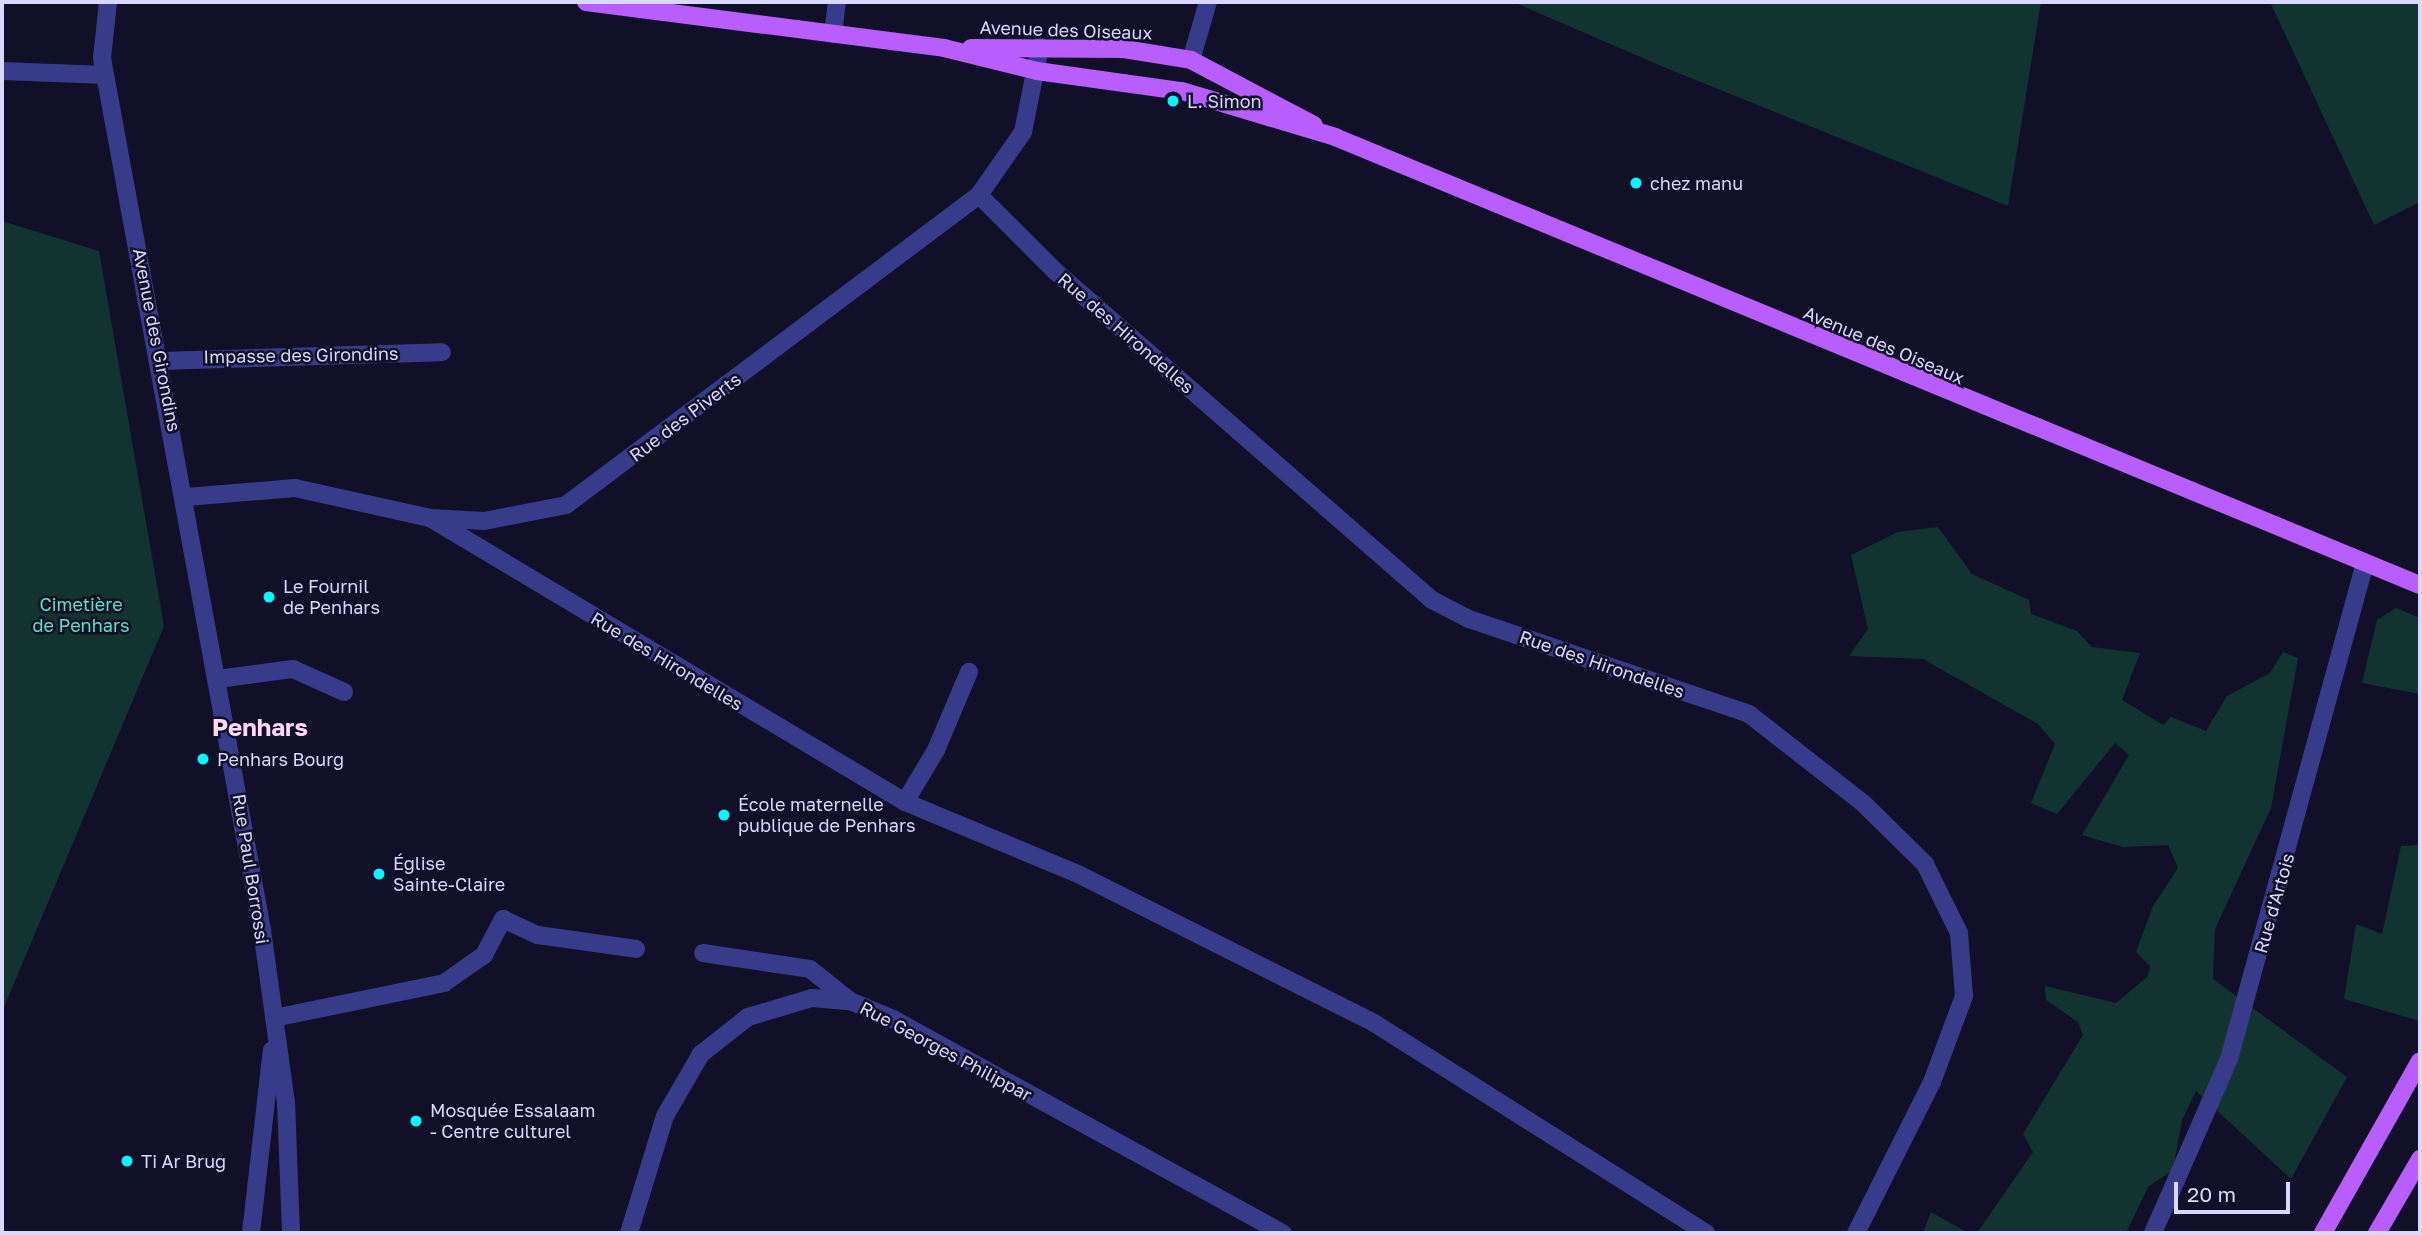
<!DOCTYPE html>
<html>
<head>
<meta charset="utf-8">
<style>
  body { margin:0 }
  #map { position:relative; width:2422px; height:1235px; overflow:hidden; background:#120f29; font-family:"Golos Text",sans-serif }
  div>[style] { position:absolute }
  .green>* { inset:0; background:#123430 }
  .minor>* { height:18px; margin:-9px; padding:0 9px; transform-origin:9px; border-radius:9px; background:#383b8a }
  .tertiary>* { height:18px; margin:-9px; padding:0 9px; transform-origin:9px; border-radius:9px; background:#383b8a }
  .primary>* { height:18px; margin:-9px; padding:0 9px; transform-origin:9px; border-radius:9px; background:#b85eff }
  .dots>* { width:19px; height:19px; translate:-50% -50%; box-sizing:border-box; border:4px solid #120f29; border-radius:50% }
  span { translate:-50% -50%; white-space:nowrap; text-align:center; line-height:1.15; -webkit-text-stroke:5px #120f29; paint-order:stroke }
  .street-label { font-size:18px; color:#d9d7ff }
  .poi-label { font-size:18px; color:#d9d7ff }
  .left { translate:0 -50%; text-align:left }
  .park-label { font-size:18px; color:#5de5ba }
  .district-label { font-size:24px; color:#ffd9f4; font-weight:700 }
  .frame { position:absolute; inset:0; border:4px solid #d9d7ff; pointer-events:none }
  .scale { position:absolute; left:2174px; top:1182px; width:116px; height:32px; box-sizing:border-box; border:4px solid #d9d7ff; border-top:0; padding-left:9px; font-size:21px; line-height:24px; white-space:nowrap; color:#d9d7ff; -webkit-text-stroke:5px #120f29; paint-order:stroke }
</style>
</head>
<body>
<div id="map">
  <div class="green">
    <i style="clip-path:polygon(1513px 2px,2041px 2px,2008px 206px,1666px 68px)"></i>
    <i style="clip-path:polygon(2270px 2px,2420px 2px,2420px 202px,2374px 225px)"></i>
    <i style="clip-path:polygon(2px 221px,99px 251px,164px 626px,2px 1012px)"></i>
    <i style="clip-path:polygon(1938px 527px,1972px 574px,2029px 600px,2031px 614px,2077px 631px,2092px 647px,2140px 653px,2122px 700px,2163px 725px,2171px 717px,2206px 731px,2227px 696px,2270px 673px,2283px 652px,2298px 658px,2271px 808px,2215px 929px,2213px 979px,2347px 1077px,2291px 1179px,2196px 1091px,2182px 1120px,2173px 1170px,2148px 1187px,2126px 1233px,1977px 1233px,2033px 1152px,2023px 1134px,2083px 1035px,2078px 1022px,2046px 1000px,2045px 986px,2116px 1003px,2147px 977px,2150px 966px,2136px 952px,2153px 906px,2178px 868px,2168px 845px,2123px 847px,2082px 835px,2129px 755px,2115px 743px,2057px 814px,2031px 803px,2055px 744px,2038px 724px,1923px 659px,1849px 656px,1868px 629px,1851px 555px,1898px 532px)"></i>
    <i style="clip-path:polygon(2396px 608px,2420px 618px,2420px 694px,2362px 683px,2377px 620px)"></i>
    <i style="clip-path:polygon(2420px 845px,2420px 1021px,2344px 999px,2356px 924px,2382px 934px,2401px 846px)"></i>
    <i style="clip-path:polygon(1931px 1212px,1968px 1233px,1923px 1233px)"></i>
  </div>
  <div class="minor">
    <i style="left:833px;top:34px;width:32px;rotate:-83deg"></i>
    <i style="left:1191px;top:60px;width:60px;rotate:-73.7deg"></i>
    <i style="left:2px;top:71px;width:103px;rotate:2.2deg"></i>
    <i style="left:979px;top:195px;width:107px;rotate:45deg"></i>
    <i style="left:1055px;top:271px;width:500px;rotate:41.11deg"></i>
    <i style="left:1432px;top:600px;width:42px;rotate:27.2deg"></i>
    <i style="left:1469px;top:619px;width:296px;rotate:18.7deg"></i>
    <i style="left:1749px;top:714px;width:145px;rotate:38deg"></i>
    <i style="left:1863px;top:803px;width:87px;rotate:44.5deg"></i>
    <i style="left:1925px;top:864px;width:77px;rotate:63.8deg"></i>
    <i style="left:1959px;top:933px;width:63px;rotate:85.5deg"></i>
    <i style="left:1964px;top:996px;width:92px;rotate:110.4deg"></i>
    <i style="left:1932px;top:1082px;width:169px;rotate:116.7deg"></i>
    <i style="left:162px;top:361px;width:280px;rotate:-1.8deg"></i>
    <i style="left:186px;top:497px;width:109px;rotate:-4.7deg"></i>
    <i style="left:295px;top:488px;width:138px;rotate:12.5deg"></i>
    <i style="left:430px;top:518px;width:54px;rotate:3.2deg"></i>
    <i style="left:484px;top:521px;width:84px;rotate:-11deg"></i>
    <i style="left:566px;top:505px;width:516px;rotate:-36.89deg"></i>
    <i style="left:979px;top:195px;width:77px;rotate:-55.1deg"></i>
    <i style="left:1023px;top:132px;width:87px;rotate:-78.7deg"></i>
    <i style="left:430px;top:518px;width:553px;rotate:30.87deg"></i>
    <i style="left:905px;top:802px;width:190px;rotate:22.6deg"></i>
    <i style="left:1080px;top:875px;width:329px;rotate:26.7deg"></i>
    <i style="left:1374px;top:1023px;width:393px;rotate:32.3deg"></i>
    <i style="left:218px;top:679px;width:76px;rotate:-7.6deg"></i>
    <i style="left:293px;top:669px;width:56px;rotate:24.3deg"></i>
    <i style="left:905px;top:802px;width:61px;rotate:-59.2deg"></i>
    <i style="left:936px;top:750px;width:85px;rotate:-67.1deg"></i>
    <i style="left:703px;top:953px;width:108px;rotate:8.5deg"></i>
    <i style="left:810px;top:969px;width:51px;rotate:38.7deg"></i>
    <i style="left:274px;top:1018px;width:174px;rotate:-11.6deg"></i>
    <i style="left:444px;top:983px;width:49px;rotate:-35deg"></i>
    <i style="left:484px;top:955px;width:41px;rotate:-62.2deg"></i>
    <i style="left:503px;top:919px;width:38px;rotate:25deg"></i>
    <i style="left:538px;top:935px;width:99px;rotate:8.1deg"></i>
    <i style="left:629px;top:1233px;width:122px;rotate:-72.9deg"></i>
    <i style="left:665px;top:1116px;width:72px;rotate:-59.9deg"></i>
    <i style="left:701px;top:1054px;width:60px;rotate:-38.2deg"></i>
    <i style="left:748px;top:1017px;width:67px;rotate:-16.5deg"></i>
    <i style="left:812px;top:998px;width:38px;rotate:5deg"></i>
    <i style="left:850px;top:1001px;width:47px;rotate:22.7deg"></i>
    <i style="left:893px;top:1019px;width:445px;rotate:28.8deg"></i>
    <i style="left:2153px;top:1233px;width:190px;rotate:-66.4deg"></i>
    <i style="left:2229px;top:1059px;width:514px;rotate:-74.67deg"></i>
  </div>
  <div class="tertiary">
    <i style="left:108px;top:2px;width:56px;rotate:96.1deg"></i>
    <i style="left:102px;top:58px;width:887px;rotate:79.6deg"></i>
    <i style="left:262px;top:930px;width:174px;rotate:82.1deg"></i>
    <i style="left:286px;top:1102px;width:131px;rotate:87.8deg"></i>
    <i style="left:251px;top:1233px;width:184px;rotate:-83.5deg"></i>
  </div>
  <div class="primary">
    <i style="left:586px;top:2px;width:361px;rotate:7.3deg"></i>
    <i style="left:944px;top:48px;width:96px;rotate:13.9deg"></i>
    <i style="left:1037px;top:71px;width:146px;rotate:7.9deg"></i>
    <i style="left:1182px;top:91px;width:160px;rotate:16.7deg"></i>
    <i style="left:1335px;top:137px;width:1174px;rotate:22.44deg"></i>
    <i style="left:971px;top:48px;width:153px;rotate:0.4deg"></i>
    <i style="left:1124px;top:49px;width:68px;rotate:9.3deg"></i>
    <i style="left:1191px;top:60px;width:139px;rotate:27.9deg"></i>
    <i style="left:2323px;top:1233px;width:197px;rotate:-60.6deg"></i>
    <i style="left:2377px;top:1233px;width:86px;rotate:-59.8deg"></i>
  </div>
  <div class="dots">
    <i style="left:1173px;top:101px;background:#03f7ff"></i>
    <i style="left:1636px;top:183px;background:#03f7ff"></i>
    <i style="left:269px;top:597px;background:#03f7ff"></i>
    <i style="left:203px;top:759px;background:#03f7ff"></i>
    <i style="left:724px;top:815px;background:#03f7ff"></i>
    <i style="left:379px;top:874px;background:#03f7ff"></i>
    <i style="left:416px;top:1121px;background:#03f7ff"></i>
    <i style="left:127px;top:1161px;background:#03f7ff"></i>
  </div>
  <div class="street-label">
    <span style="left:1066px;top:30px;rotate:2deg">Avenue des Oiseaux</span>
    <span style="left:1126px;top:333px;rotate:41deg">Rue des Hirondelles</span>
    <span style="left:157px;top:340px;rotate:79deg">Avenue des Girondins</span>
    <span style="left:1884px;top:345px;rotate:23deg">Avenue des Oiseaux</span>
    <span style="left:301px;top:355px;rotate:-1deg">Impasse des Girondins</span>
    <span style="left:685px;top:417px;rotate:-37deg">Rue des Piverts</span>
    <span style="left:667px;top:661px;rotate:31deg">Rue des Hirondelles</span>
    <span style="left:1602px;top:664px;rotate:19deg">Rue des Hirondelles</span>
    <span style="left:251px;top:869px;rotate:81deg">Rue Paul Borrossi</span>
    <span style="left:2274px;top:903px;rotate:-74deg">Rue d'Artois</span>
    <span style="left:946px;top:1051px;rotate:28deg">Rue Georges Philippar</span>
  </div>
  <div class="poi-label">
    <span class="left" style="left:1187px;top:101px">L. Simon</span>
    <span class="left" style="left:1650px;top:183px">chez manu</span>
    <span class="left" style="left:283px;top:597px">Le Fournil<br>de Penhars</span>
    <span class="left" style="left:217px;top:759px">Penhars Bourg</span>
    <span class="left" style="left:738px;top:815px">École maternelle<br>publique de Penhars</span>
    <span class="left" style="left:393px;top:874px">Église<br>Sainte-Claire</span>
    <span class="left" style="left:430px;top:1121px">Mosquée Essalaam<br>- Centre culturel</span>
    <span class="left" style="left:141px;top:1161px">Ti Ar Brug</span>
  </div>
  <div class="park-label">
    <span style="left:81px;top:615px">Cimetière<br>de Penhars</span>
  </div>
  <div class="district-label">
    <span style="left:260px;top:727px">Penhars</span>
  </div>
  <div class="frame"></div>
  <div class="scale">20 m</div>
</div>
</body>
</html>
